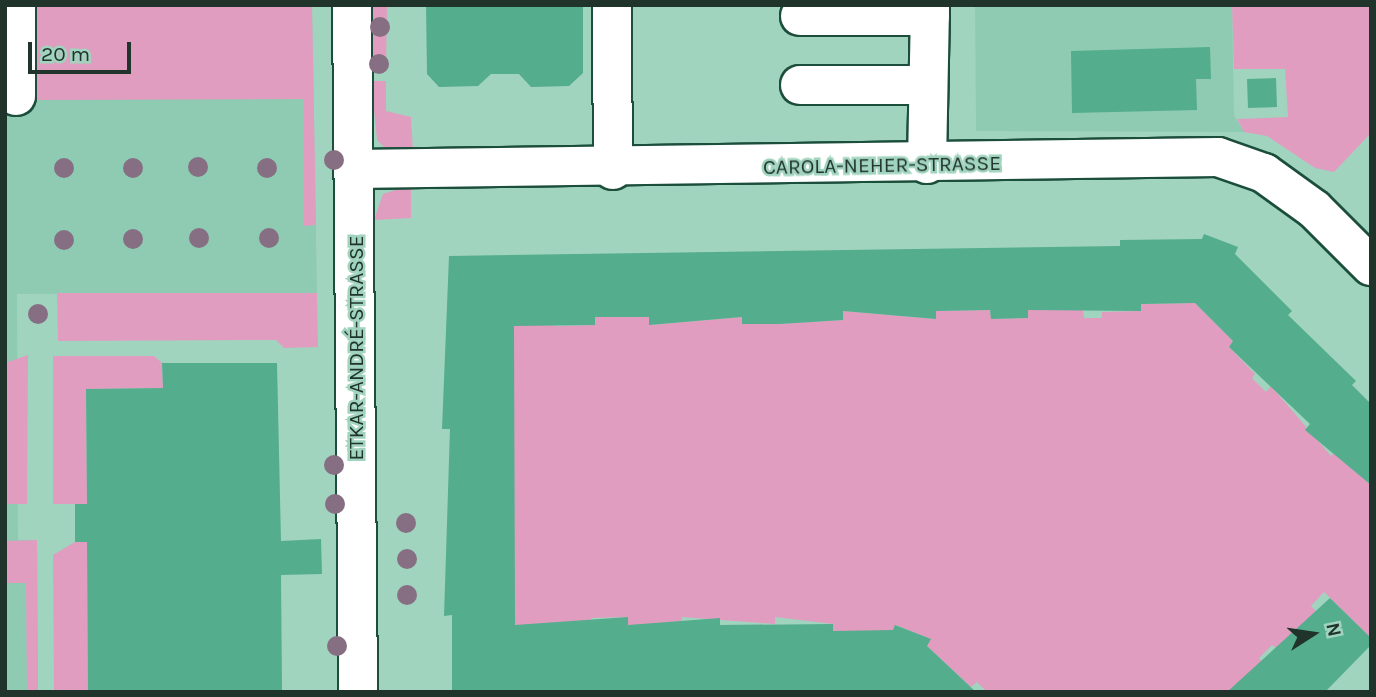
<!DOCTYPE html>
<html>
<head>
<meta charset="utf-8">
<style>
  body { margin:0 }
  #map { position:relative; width:1376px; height:697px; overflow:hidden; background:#a1d4be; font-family:Karla,sans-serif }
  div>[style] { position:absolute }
  .built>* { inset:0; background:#8fcbb2 }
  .green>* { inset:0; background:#e09dc0 }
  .building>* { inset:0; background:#54ad8c }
  .roads { filter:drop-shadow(2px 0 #1c4e3c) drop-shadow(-2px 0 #1c4e3c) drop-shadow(0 2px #1c4e3c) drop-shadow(0 -2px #1c4e3c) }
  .minor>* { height:38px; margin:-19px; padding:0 19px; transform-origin:19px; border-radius:19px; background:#fff }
  .trees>* { width:20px; height:20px; margin:-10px; border-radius:50%; background:#876f83 }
  span { translate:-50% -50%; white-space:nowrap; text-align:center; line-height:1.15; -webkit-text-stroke:5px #a1d4be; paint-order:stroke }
  .street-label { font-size:21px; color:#20342c }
  .frame { position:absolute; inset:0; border:7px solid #20342c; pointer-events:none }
  .north { position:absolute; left:1278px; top:599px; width:70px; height:70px; -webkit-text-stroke:5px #a1d4be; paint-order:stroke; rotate:78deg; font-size:19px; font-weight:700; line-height:28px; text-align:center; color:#20342c }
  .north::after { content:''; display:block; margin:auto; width:24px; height:32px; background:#20342c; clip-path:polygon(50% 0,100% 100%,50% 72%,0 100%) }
  .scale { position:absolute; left:28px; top:42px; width:103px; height:32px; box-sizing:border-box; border:4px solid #20342c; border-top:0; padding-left:9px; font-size:21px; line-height:24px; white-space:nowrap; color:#20342c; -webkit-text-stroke:5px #a1d4be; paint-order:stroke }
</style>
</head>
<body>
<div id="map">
  <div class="built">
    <i style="clip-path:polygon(5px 5px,312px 5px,317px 293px,17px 294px,18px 540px,37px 540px,38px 692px,5px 692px)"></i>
    <i style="clip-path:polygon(1232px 5px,1234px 115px,1244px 132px,976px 131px,975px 7px)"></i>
  </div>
  <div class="green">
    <i style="clip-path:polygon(32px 5px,312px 5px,316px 225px,304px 226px,304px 99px,38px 100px)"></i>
    <i style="clip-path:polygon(371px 5px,387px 5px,386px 70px,371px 71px)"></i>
    <i style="clip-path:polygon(1232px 5px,1371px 5px,1371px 133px,1334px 172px,1315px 168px,1267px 136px,1244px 132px,1237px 119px,1288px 117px,1285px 69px,1234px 69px)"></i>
    <i style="clip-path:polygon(371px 81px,386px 81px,386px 111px,411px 117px,413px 152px,386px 149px,377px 140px)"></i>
    <i style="clip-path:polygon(411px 185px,411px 218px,374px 220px,383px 194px)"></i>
    <i style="clip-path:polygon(57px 293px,317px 293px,318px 347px,284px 348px,276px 340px,58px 341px)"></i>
    <i style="clip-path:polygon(1195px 303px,1233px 341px,1229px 347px,1255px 374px,1252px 378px,1266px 392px,1271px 386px,1331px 456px,1336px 451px,1371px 485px,1371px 638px,1324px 592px,1311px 606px,1316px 611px,1277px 649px,1272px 645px,1259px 658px,1264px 664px,1232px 692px,987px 692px,977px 682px,971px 687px,927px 646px,930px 639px,896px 625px,893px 632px,833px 631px,833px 624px,775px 617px,775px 624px,682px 617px,681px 625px,628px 625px,628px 617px,591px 618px,591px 625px,513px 626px,500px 318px,558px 326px,595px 325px,595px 317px,649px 317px,650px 325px,742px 317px,743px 324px,779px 324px,843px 320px,843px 311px,935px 319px,936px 311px,990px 310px,991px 319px,1028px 318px,1028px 310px,1083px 310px,1084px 318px,1102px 318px,1102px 312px,1141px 311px,1141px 304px)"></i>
    <i style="clip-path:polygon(28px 355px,27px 504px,5px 504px,5px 363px)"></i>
    <i style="clip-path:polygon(53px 356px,154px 356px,162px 363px,163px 388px,86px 389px,87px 504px,53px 504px)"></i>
    <i style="clip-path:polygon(37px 540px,38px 692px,27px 692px,26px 583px,5px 583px,5px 541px)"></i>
    <i style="clip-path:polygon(75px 542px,87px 542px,88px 692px,54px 692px,53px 555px)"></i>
  </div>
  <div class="building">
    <i style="clip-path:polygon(426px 5px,583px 5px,583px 73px,569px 86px,531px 87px,519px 74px,491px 74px,478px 86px,439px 87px,427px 74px)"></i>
    <i style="clip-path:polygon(1210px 47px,1211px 79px,1196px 79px,1197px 110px,1072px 113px,1071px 51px)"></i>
    <i style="clip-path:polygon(1276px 78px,1277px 107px,1248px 108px,1247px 79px)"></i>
    <i style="clip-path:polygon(1204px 234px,1238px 247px,1235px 254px,1292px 311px,1288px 315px,1356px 381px,1352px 385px,1371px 404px,1371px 485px,1305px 430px,1310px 424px,1229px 347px,1233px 341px,1195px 303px,1141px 304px,1141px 311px,1028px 310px,1028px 318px,991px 319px,990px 310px,936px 311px,936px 319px,843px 311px,843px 320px,780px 324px,742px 324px,742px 317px,649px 325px,649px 317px,595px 317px,595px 325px,514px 326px,515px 625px,628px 617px,628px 625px,720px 618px,720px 625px,833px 624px,833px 631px,893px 630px,895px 625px,931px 639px,927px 646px,976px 692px,452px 690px,452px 615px,444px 616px,450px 429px,442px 429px,449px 256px,1120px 246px,1120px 240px,1202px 239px)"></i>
    <i style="clip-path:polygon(162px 363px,277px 363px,281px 541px,321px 539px,322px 574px,281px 575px,282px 691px,88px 692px,87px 542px,75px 542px,75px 504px,87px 504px,86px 389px,163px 388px)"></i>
    <i style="clip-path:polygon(1330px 598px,1371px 638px,1371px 645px,1325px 692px,1227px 692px)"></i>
  </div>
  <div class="roads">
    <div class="minor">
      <i style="left:16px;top:5px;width:91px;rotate:90deg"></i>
      <i style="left:352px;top:5px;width:687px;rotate:89.5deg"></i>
      <i style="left:612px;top:5px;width:165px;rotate:89.7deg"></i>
      <i style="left:800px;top:16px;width:130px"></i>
      <i style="left:800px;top:85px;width:128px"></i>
      <i style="left:927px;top:164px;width:159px;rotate:-88.9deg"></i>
      <i style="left:354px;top:169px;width:864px;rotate:-0.8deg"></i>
      <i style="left:1218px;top:157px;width:49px;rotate:19.2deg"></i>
      <i style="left:1264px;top:173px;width:62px;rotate:35.8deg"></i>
      <i style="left:1314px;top:209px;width:81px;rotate:45deg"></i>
    </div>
  </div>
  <div class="trees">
    <i style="left:380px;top:27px"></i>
    <i style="left:379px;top:64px"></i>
    <i style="left:334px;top:160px"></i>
    <i style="left:198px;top:167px"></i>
    <i style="left:64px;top:168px"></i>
    <i style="left:133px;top:168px"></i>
    <i style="left:267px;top:168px"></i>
    <i style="left:199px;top:238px"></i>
    <i style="left:269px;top:238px"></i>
    <i style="left:133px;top:239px"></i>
    <i style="left:64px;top:240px"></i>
    <i style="left:38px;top:314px"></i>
    <i style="left:334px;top:465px"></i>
    <i style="left:335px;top:504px"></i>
    <i style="left:406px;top:523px"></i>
    <i style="left:407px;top:559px"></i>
    <i style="left:407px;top:595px"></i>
    <i style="left:337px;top:646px"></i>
  </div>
  <div class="street-label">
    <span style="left:882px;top:165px;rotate:-1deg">CAROLA-NEHER-STRASSE</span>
    <span style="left:356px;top:348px;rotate:-90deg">ETKAR-ANDRÉ-STRASSE</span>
  </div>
  <div class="frame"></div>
  <div class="north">N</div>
  <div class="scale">20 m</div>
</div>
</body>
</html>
